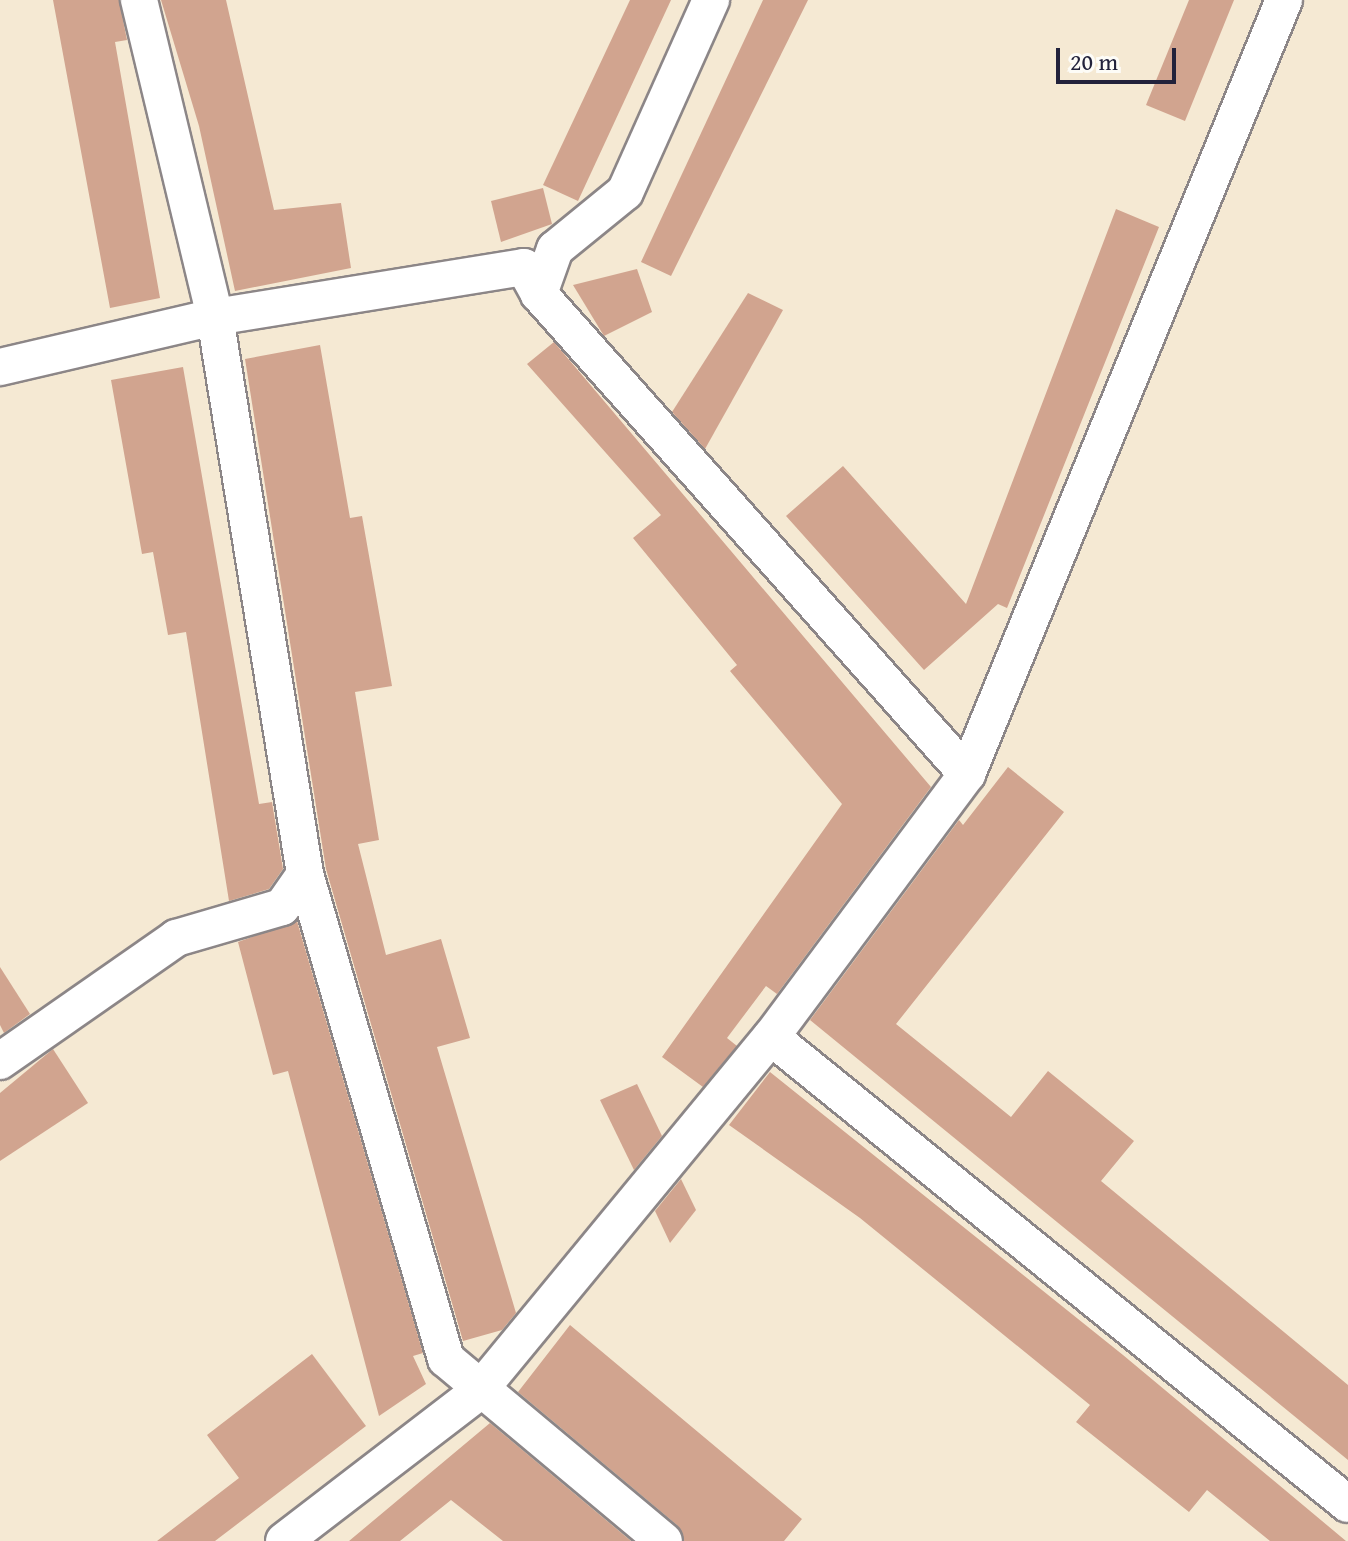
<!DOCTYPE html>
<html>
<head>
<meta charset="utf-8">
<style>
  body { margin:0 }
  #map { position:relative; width:1348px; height:1541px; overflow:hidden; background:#f5e9d3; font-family:"Gentium Book Plus",serif }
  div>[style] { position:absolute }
  .building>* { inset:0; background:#d1a48f }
  .roads { filter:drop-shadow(2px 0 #8c8687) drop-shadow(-2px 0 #8c8687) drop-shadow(0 2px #8c8687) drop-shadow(0 -2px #8c8687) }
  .minor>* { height:36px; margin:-18px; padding:0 18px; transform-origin:18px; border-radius:18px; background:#fff }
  span { translate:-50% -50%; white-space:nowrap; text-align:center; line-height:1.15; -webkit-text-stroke:6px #fdfcf7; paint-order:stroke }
  .scale { position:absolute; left:1056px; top:48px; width:120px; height:36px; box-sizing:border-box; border:4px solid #22223b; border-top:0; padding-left:10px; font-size:24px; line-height:28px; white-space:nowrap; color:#22223b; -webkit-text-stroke:6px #fdfcf7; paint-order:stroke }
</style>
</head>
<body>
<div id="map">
  <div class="building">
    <i style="clip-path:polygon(53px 0,119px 0,127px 40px,115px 42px,160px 298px,110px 308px)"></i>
    <i style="clip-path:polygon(161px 0,226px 0,274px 210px,341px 203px,351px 268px,235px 291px,199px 126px)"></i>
    <i style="clip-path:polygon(630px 0,671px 0,578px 201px,543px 185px)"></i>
    <i style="clip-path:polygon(763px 0,808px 0,671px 276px,641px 262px)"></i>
    <i style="clip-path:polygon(1189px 0,1234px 0,1185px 121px,1146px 105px)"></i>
    <i style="clip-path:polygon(543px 188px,552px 224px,501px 242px,491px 201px)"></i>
    <i style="clip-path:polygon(1116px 209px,1159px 227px,1007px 608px,998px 604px,924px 670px,786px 516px,843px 466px,966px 604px)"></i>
    <i style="clip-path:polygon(637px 269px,652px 312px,604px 336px,573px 285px)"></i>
    <i style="clip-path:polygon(748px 293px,783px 310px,705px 449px,672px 412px)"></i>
    <i style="clip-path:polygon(554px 342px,931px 787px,777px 994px,766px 986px,727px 1038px,737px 1046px,703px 1087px,662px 1057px,842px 804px,730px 671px,737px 665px,633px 538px,661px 515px,527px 364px)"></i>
    <i style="clip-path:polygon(320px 345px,350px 518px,362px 516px,392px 686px,355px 692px,379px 840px,358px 844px,386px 955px,441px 939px,470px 1038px,437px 1047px,516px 1313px,502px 1330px,463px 1341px,326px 869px,245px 359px)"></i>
    <i style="clip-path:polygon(183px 367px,259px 804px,272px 802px,283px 869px,269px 889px,229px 901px,186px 632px,168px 635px,153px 552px,142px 554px,111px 380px)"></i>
    <i style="clip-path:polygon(1008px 767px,1064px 812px,896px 1024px,1011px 1117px,1048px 1071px,1134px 1141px,1101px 1181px,1348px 1385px,1348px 1460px,810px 1020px,959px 820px,963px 825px)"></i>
    <i style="clip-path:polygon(297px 921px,423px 1353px,413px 1356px,426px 1384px,379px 1416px,288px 1071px,273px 1075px,238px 942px)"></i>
    <i style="clip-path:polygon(0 967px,30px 1014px,4px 1033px,0 1025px)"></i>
    <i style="clip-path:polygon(53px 1049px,88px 1103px,0 1161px,0 1093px)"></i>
    <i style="clip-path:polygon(770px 1072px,1123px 1355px,1346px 1541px,1270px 1541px,1207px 1490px,1189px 1512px,1076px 1422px,1090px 1405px,860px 1218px,729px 1125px)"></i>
    <i style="clip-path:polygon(637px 1084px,662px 1136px,634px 1170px,600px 1100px)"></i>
    <i style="clip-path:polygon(681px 1179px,696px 1210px,670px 1243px,655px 1211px)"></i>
    <i style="clip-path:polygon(570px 1325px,802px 1519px,784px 1541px,684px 1541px,677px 1525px,518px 1392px)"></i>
    <i style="clip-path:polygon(312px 1354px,366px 1426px,215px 1541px,157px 1541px,239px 1478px,207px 1435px)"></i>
    <i style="clip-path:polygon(490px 1423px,631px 1541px,503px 1541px,451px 1500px,400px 1541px,349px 1541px)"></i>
  </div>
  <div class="roads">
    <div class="minor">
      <i style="left:139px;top:0;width:326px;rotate:76.5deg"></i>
      <i style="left:215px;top:317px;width:564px;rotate:80.82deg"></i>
      <i style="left:305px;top:874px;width:505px;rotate:73.79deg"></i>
      <i style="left:446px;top:1359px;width:284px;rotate:39.9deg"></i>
      <i style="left:711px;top:0;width:210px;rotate:114.1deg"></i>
      <i style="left:625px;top:192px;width:90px;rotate:140.8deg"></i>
      <i style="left:555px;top:249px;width:48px;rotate:109.6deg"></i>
      <i style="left:539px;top:294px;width:643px;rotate:48.28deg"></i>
      <i style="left:0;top:367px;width:221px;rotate:-13.1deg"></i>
      <i style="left:215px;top:317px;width:313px;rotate:-9.2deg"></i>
      <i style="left:524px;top:267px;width:31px;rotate:61deg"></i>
      <i style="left:771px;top:1037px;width:742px;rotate:38.99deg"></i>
      <i style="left:0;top:1061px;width:215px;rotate:-34.9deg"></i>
      <i style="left:176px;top:938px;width:110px;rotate:-16.3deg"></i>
      <i style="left:282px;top:907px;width:40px;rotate:-55.1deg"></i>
      <i style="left:284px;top:1541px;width:245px;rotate:-37.5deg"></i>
      <i style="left:478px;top:1392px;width:460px;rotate:-50.5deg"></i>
      <i style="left:771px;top:1037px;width:328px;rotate:-53.3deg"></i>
      <i style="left:967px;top:774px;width:836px;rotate:-67.73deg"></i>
    </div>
  </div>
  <div class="scale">20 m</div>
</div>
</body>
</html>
